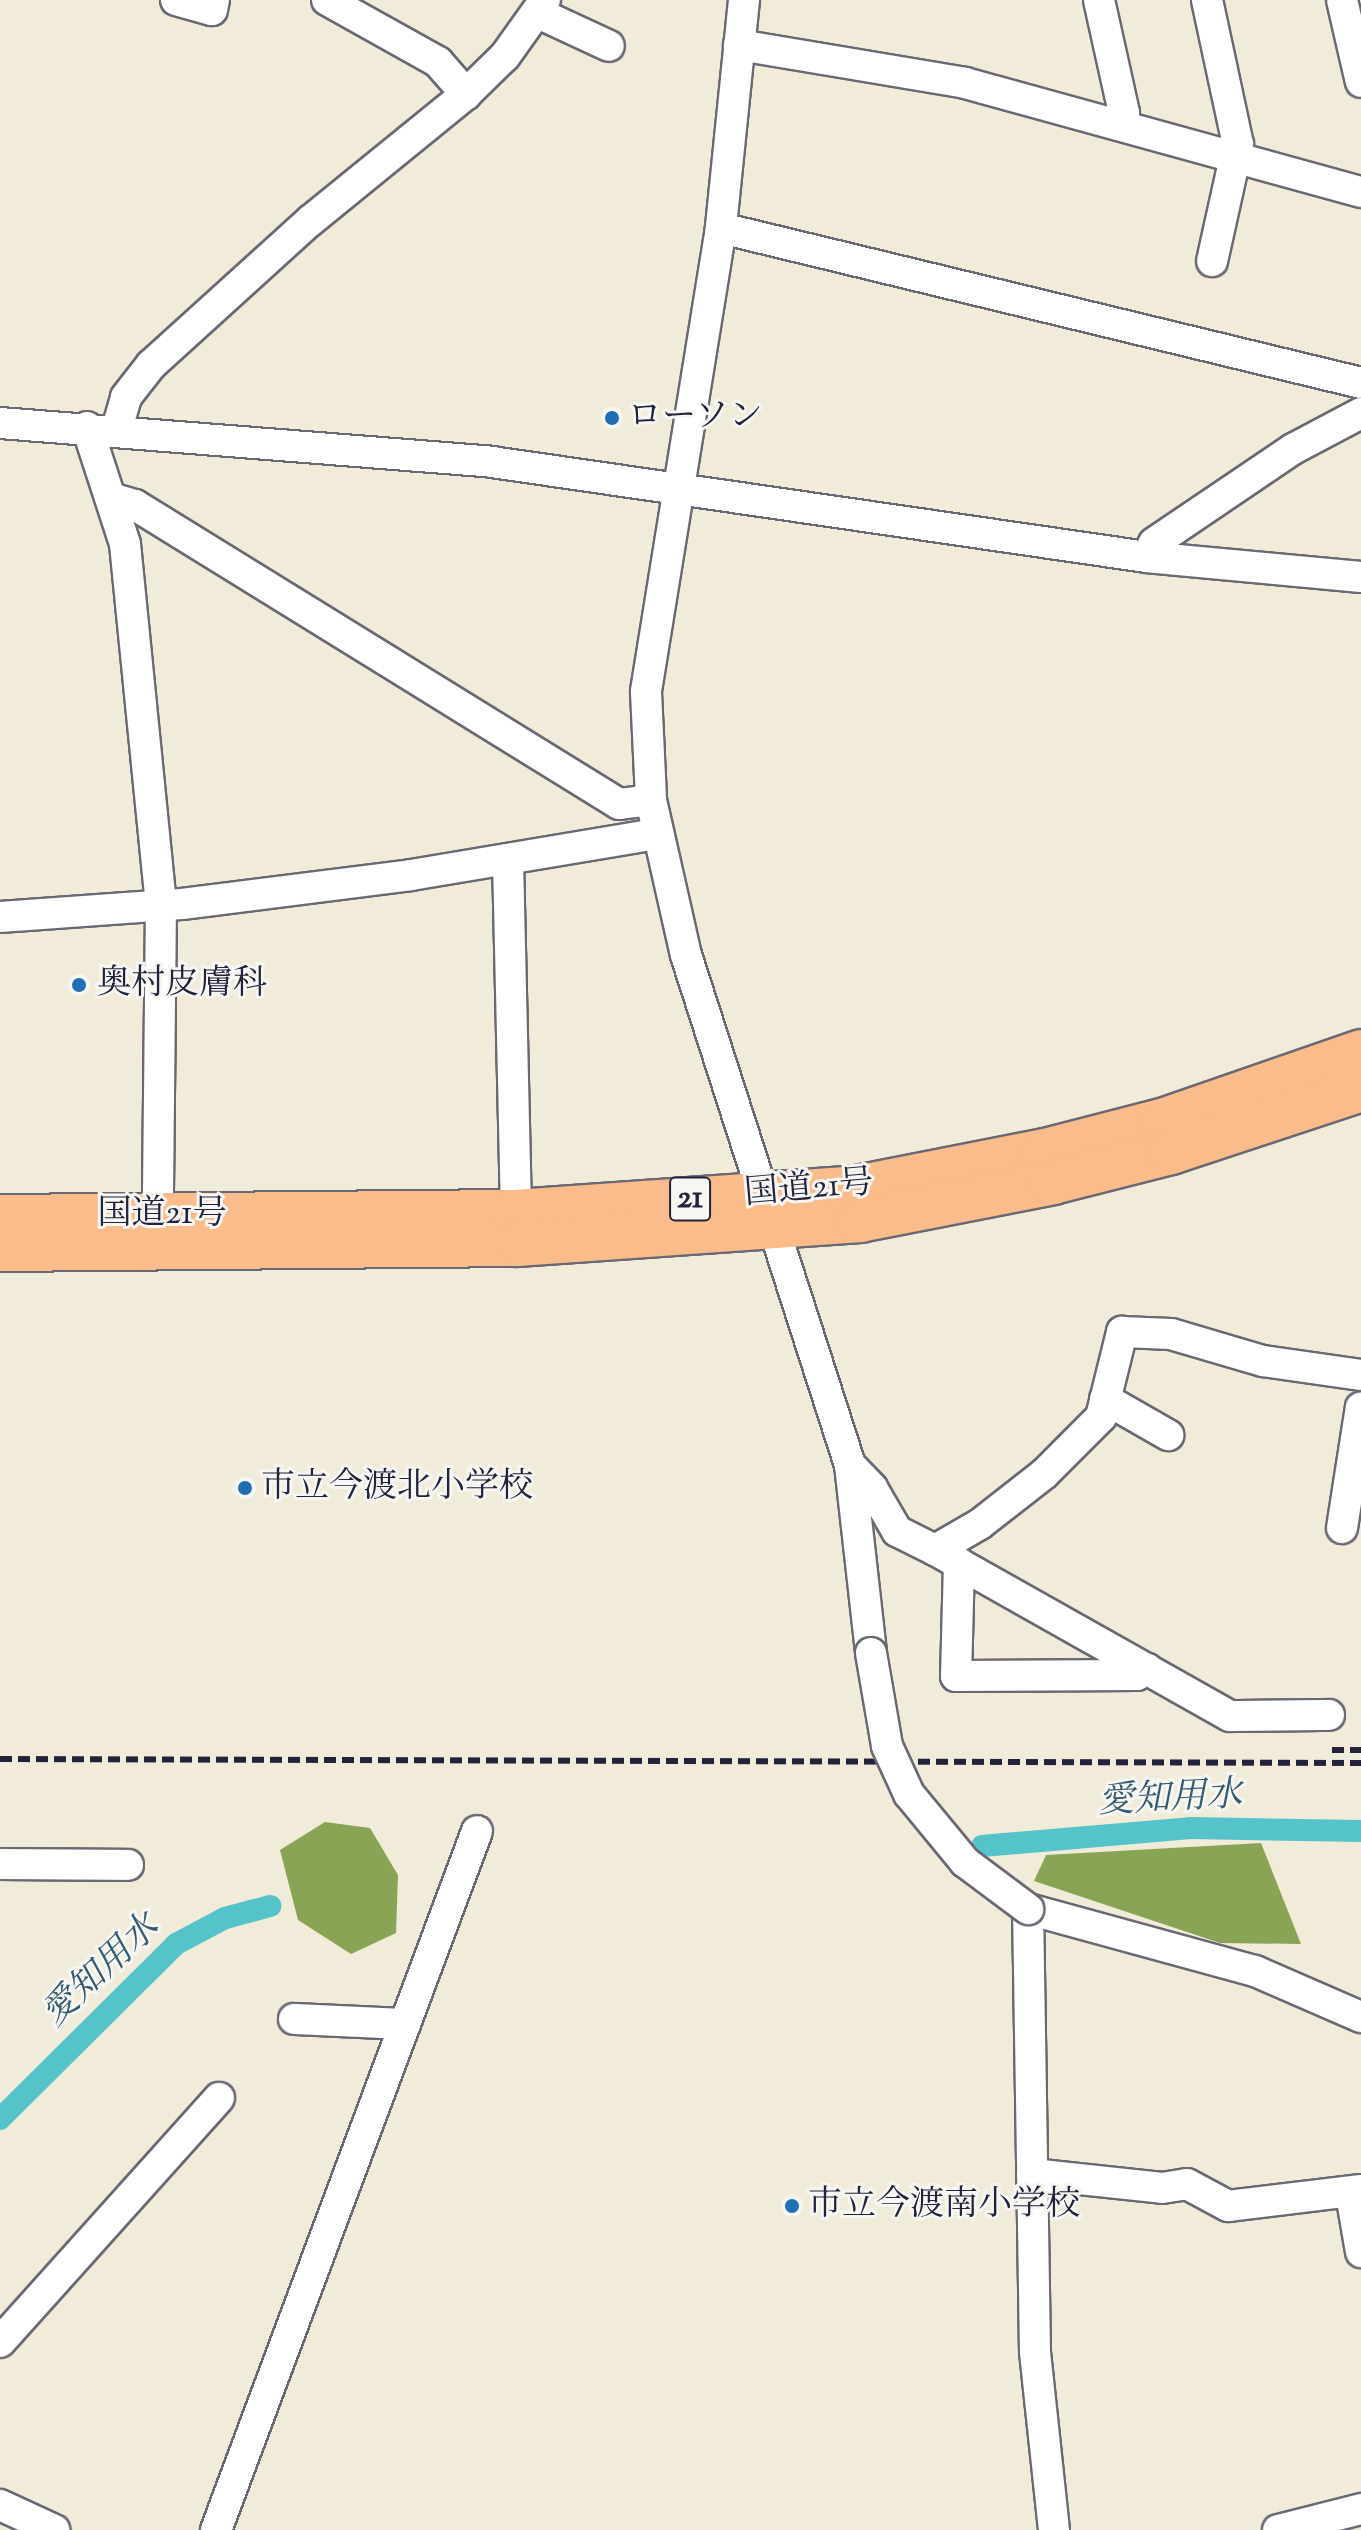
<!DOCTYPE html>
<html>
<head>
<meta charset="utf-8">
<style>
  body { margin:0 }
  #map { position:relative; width:1361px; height:2530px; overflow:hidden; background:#f1ebd9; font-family:"Sorts Mill Goudy","Noto Serif JP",serif }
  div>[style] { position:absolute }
  .forest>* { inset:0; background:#8aa455 }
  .canal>* { height:22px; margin:-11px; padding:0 11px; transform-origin:11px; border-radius:11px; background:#55c3ca }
  .roads { filter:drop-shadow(2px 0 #6a6872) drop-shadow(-2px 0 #6a6872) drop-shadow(0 2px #6a6872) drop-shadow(0 -2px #6a6872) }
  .minor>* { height:30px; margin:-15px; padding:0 15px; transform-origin:15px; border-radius:15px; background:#fff }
  .highway>* { height:44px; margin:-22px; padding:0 22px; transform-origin:22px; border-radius:22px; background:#f9bc8a }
  .rail>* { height:6px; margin-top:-3px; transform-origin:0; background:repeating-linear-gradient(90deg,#22223b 0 12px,transparent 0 18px) }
  .bridges { filter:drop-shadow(2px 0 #6a6872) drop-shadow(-2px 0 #6a6872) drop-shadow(0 2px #6a6872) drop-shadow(0 -2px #6a6872) }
  .minor-bridge>* { height:30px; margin:-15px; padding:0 15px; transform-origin:15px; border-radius:15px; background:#fff }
  .dots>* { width:22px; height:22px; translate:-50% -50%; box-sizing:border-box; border:4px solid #f6f6f2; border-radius:50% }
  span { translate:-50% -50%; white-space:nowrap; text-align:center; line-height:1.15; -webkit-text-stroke:6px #f6f6f2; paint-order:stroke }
  .shield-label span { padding:2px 6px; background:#f6f6f2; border:2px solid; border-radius:6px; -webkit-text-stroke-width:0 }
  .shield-label { font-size:32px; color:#22223b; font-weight:700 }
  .poi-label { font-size:34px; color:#22223b }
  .left { translate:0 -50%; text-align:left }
  .street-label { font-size:34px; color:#22223b }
  .water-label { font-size:36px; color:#345a6d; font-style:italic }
</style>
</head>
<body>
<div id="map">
  <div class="forest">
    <i style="clip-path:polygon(325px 1822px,370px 1828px,398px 1875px,396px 1933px,351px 1954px,298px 1920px,280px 1850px)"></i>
    <i style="clip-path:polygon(1261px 1843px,1301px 1944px,1220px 1943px,1034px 1881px,1046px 1855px)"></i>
  </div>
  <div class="canal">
    <i style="left:982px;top:1846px;width:209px;rotate:-4.9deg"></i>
    <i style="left:1190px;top:1828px;width:171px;rotate:1deg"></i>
    <i style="left:0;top:2119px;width:248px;rotate:-44.8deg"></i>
    <i style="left:176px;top:1944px;width:55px;rotate:-28deg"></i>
    <i style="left:225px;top:1918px;width:47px;rotate:-14.9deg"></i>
  </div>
  <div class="roads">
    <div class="minor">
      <i style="left:176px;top:0;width:37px;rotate:16deg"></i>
      <i style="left:212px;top:10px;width:10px;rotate:-79deg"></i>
      <i style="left:327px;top:0;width:127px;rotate:29.2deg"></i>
      <i style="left:438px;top:62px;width:43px;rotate:48.8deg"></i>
      <i style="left:744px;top:0;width:229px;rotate:95.8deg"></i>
      <i style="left:721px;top:228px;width:470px;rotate:99.2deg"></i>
      <i style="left:646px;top:692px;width:108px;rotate:87.3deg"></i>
      <i style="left:651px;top:800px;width:159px;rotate:77.3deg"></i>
      <i style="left:686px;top:955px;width:536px;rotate:72.17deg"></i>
      <i style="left:850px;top:1465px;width:189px;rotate:83.6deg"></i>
      <i style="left:1099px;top:0;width:116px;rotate:77.5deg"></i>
      <i style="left:1124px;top:113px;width:10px;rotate:107deg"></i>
      <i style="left:1207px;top:0;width:147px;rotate:77.9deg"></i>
      <i style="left:1238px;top:144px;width:120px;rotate:102.5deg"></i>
      <i style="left:1342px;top:0;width:84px;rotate:77deg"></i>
      <i style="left:538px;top:13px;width:78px;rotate:24.9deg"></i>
      <i style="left:739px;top:45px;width:229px;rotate:9.5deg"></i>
      <i style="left:965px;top:83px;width:411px;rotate:15.4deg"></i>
      <i style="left:721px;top:228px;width:659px;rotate:13.61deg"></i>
      <i style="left:0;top:423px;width:494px;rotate:4.5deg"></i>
      <i style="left:492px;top:462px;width:661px;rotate:8.26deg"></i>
      <i style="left:1146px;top:557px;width:216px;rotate:5.3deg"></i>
      <i style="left:87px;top:427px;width:123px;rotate:72deg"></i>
      <i style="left:125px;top:544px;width:363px;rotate:84.3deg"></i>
      <i style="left:161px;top:905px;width:310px;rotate:90.6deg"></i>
      <i style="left:117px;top:429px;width:33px;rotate:-74deg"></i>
      <i style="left:126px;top:397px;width:41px;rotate:-52deg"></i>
      <i style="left:151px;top:365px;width:215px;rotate:-42.2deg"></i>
      <i style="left:310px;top:221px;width:201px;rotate:-39.1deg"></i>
      <i style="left:466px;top:94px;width:54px;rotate:-44.3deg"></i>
      <i style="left:505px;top:56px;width:69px;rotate:-54.5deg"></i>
      <i style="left:114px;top:499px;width:22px;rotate:16deg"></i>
      <i style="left:135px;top:505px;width:569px;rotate:31.71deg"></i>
      <i style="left:619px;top:804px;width:32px;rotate:-7deg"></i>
      <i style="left:1146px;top:557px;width:16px;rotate:-60deg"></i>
      <i style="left:1154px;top:543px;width:168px;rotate:-34.1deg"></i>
      <i style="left:1293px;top:449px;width:77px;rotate:-27.9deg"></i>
      <i style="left:508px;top:859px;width:353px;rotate:88.7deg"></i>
      <i style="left:0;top:917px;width:182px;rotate:-4.1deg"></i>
      <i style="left:182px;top:904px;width:231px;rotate:-7.2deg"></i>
      <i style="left:411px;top:875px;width:248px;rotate:-9.5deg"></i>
      <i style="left:1105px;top:1399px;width:73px;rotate:29.7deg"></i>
      <i style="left:850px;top:1465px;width:32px;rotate:46deg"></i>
      <i style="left:872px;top:1488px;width:50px;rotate:59.8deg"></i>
      <i style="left:897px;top:1531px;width:42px;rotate:26.6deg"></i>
      <i style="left:935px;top:1550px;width:52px;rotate:-30deg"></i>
      <i style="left:980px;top:1524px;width:81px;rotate:-38deg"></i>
      <i style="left:1044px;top:1474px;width:81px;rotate:-45deg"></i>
      <i style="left:1101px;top:1417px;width:88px;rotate:-76.1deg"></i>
      <i style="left:1122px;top:1332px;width:49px;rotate:2.3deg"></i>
      <i style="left:1171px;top:1334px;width:96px;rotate:16.4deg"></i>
      <i style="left:1263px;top:1361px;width:99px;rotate:8.1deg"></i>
      <i style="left:1342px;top:1528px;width:122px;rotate:-81.1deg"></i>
      <i style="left:935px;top:1550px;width:338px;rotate:29.4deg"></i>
      <i style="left:1230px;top:1716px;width:99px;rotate:-0.6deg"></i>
      <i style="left:959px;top:1563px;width:113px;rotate:91.5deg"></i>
      <i style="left:956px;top:1676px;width:181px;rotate:-0.3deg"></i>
      <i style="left:1137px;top:1675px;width:12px;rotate:-31deg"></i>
      <i style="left:0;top:1864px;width:128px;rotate:0.4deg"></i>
      <i style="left:294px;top:2019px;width:111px;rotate:2.6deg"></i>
      <i style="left:1032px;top:2174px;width:131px;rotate:6.1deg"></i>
      <i style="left:1162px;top:2188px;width:25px;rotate:-9deg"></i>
      <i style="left:1187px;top:2184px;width:47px;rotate:28.2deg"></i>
      <i style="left:1228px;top:2206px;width:134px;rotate:-6.9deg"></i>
      <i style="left:1351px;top:2194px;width:59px;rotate:80.2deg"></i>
      <i style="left:0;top:2342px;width:328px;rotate:-48.1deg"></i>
      <i style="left:0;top:2505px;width:60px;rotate:24.8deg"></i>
      <i style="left:216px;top:2530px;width:746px;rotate:-69.52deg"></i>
      <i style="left:1054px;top:2530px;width:179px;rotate:-96.1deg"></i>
      <i style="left:1035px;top:2352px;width:443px;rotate:-90.9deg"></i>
      <i style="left:1028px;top:1909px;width:235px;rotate:15.3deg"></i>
      <i style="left:1255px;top:1971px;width:116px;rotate:23.5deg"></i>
      <i style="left:1278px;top:2530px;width:86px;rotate:-14.2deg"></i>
    </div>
    <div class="highway">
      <i style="left:0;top:1217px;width:516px;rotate:-0.56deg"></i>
      <i style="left:516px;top:1212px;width:341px;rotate:-4deg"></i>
      <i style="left:856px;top:1188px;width:193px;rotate:-11.1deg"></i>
      <i style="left:1045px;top:1151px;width:121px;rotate:-14.4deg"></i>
      <i style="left:1162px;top:1121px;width:211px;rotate:-19.1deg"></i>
      <i style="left:0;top:1249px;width:518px;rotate:-0.55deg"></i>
      <i style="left:518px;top:1244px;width:343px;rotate:-4deg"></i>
      <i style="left:860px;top:1220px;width:197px;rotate:-11.1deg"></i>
      <i style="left:1053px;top:1182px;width:122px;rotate:-14.3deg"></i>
      <i style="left:1171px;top:1152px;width:200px;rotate:-18.3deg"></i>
    </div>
  </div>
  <div class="rail">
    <i style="left:1332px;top:1750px;width:29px"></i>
    <i style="left:0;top:1759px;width:1361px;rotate:0.17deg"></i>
  </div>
  <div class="bridges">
    <div class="minor-bridge">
      <i style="left:871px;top:1653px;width:94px;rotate:80.2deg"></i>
      <i style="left:887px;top:1746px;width:53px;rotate:65.4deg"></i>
      <i style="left:909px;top:1794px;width:88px;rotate:50.5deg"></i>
      <i style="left:965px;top:1862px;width:79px;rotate:36.7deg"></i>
    </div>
  </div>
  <div class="dots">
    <i style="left:612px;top:418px;background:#1f6fb2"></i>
    <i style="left:79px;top:985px;background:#1f6fb2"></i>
    <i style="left:245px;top:1488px;background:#1f6fb2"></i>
    <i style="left:792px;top:2206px;background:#1f6fb2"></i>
  </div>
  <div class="shield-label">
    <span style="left:690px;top:1199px">21</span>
  </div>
  <div class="poi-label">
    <span class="left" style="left:628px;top:418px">ローソン</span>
    <span class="left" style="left:97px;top:985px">奥村皮膚科</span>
    <span class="left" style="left:261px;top:1488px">市立今渡北小学校</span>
    <span class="left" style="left:808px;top:2206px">市立今渡南小学校</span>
  </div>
  <div class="street-label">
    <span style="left:809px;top:1189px;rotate:-5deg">国道21号</span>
    <span style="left:162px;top:1215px">国道21号</span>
  </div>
  <div class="water-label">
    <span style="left:1170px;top:1800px;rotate:-3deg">愛知用水</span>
    <span style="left:102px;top:1972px;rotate:-43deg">愛知用水</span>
  </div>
</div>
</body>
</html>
